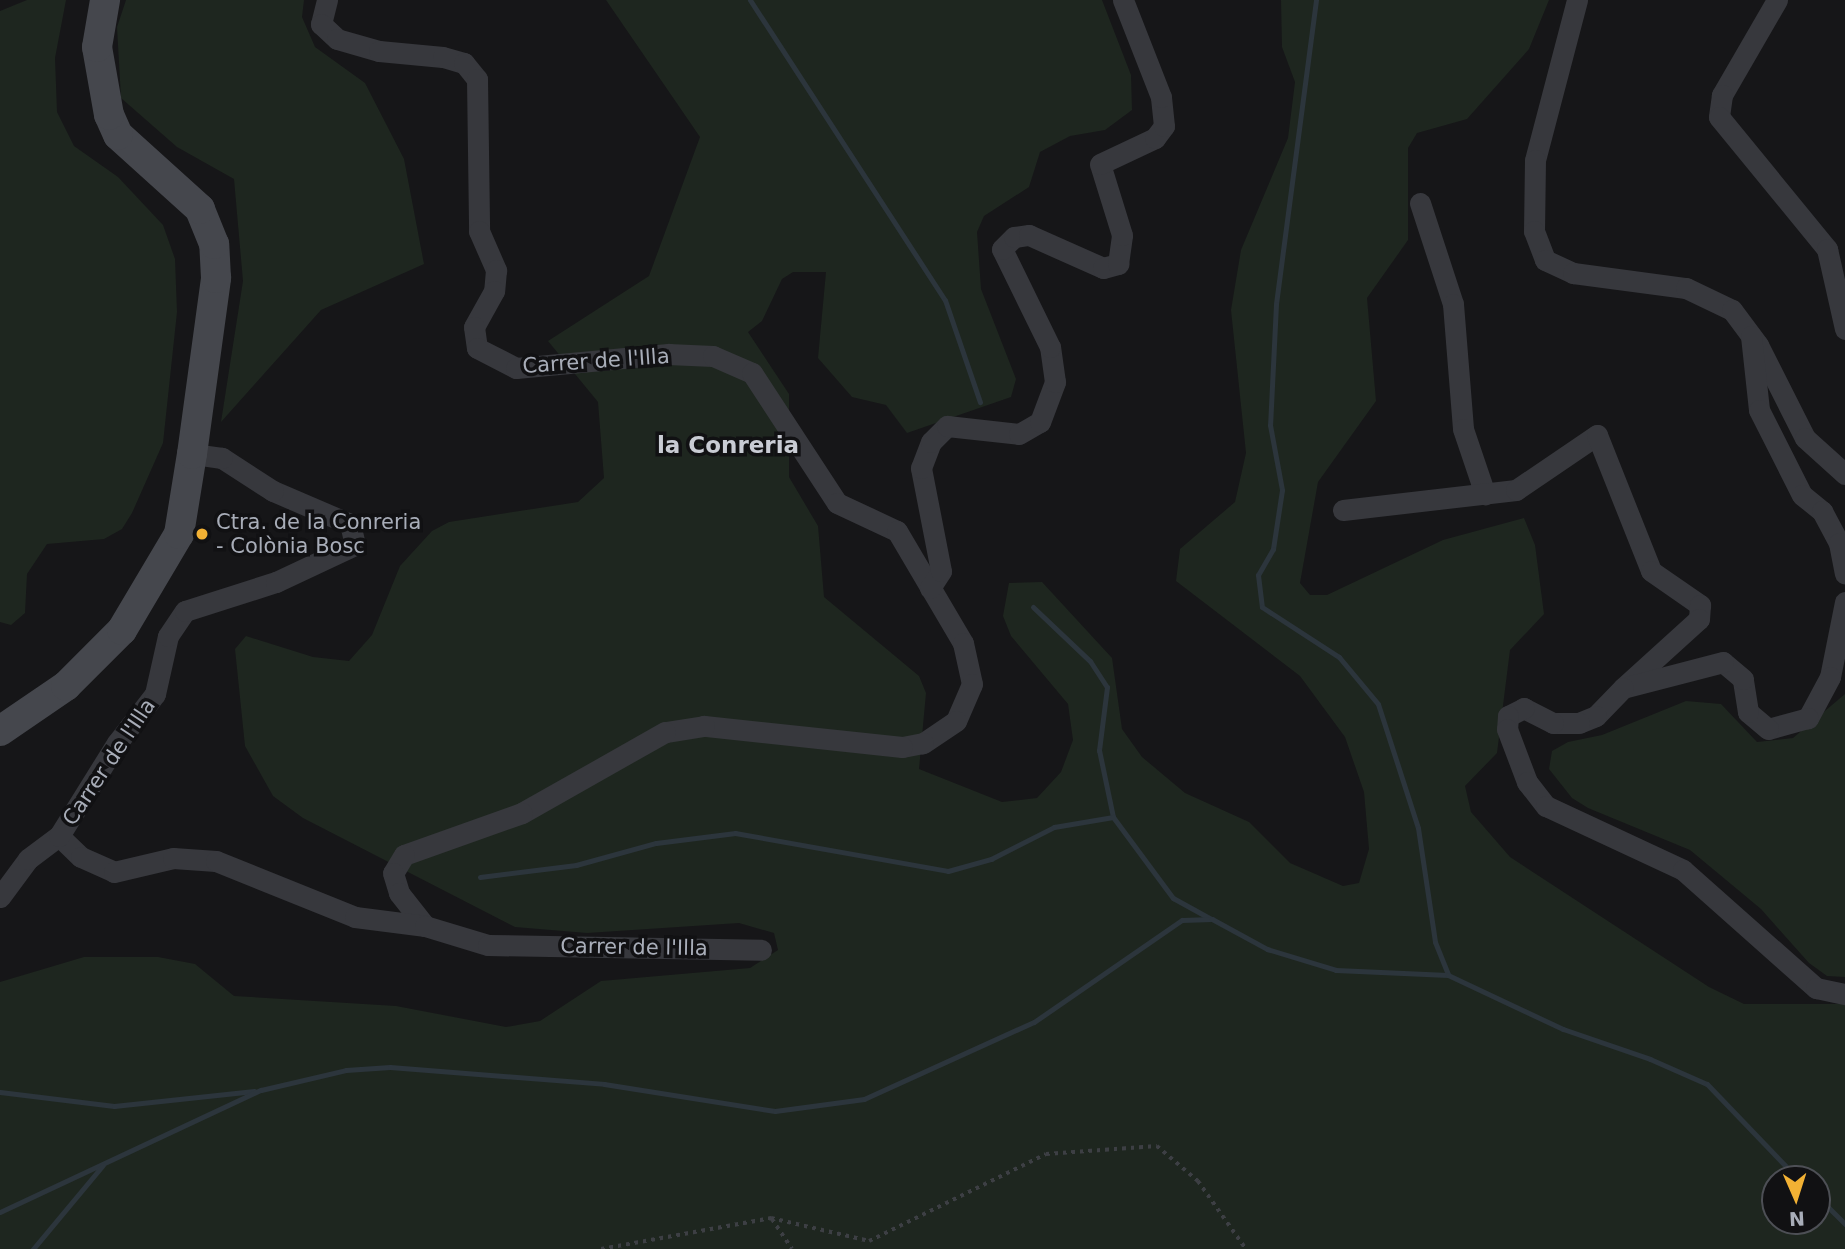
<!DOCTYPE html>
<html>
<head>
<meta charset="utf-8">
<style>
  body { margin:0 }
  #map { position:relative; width:1845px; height:1249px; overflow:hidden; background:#161618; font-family:"DejaVu Sans",sans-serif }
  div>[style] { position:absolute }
  .green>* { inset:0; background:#1e261f }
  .stream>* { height:5px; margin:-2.5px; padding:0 2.5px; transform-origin:2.5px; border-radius:2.5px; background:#2c353c }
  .path>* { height:3.5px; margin-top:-1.75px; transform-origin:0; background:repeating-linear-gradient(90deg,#3d3f44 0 3.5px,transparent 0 8.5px) }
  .street>* { height:21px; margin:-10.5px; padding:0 10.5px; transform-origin:10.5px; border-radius:10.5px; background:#37383d }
  .secondary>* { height:30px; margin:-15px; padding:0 15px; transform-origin:15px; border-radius:15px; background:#45474d }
  .dots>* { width:19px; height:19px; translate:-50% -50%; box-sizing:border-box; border:4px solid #111113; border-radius:50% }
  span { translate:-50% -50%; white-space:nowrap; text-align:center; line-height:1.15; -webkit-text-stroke:7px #111113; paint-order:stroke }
  .street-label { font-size:21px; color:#a8adb8 }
  .poi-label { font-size:21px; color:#a8adb8 }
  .left { translate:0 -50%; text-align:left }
  .neighbourhood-label { font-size:23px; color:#c9ccd4; font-weight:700 }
  .north { position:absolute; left:1761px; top:1165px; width:70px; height:70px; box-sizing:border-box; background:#111113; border:2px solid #4d4f55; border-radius:50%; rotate:177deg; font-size:19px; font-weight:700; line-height:28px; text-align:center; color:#a8adb8 }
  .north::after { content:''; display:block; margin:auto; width:24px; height:32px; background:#f2b134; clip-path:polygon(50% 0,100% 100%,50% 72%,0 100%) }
</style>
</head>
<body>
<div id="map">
  <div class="green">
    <i style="clip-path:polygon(27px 0,66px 0,55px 58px,57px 112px,74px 146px,118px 177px,163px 225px,175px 259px,177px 312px,163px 443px,132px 513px,122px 529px,104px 539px,47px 544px,27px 574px,25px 613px,11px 625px,0 622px,0 11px)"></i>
    <i style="clip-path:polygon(126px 0,304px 0,302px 17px,315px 47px,365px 83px,404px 159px,424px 264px,321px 310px,221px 422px,243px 281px,234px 179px,177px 147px,121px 98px,117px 27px)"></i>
    <i style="clip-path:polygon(evenodd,606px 0,1102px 0,1131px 75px,1132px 110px,1105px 130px,1070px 136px,1040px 152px,1029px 187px,984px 216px,977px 232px,981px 289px,1016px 379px,1011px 397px,907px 433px,886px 405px,852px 397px,818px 358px,826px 272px,793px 272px,782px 279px,762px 321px,748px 332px,789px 394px,789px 477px,818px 526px,824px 597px,919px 676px,926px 693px,919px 769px,1002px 802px,1037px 798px,1061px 772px,1073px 740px,1068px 704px,1011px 636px,1003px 616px,1009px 583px,1042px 582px,1112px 658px,1122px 729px,1142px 757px,1185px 793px,1249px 822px,1290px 863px,1343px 886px,1359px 883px,1369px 849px,1364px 792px,1345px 737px,1300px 676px,1176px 581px,1180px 549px,1235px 502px,1246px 453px,1231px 310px,1241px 250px,1288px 138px,1295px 82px,1282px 47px,1281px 0,1549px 0,1529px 49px,1467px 119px,1417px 133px,1408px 148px,1408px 240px,1367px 298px,1376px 401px,1318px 482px,1300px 583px,1310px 595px,1327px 595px,1443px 540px,1524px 518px,1535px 545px,1544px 614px,1510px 650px,1497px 753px,1465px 786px,1471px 812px,1510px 857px,1709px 987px,1744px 1004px,1845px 1004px,1845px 1249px,0 1249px,0 982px,84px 957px,158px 957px,195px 964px,234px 996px,396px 1006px,506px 1027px,540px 1021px,601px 981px,750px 968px,778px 950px,774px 933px,739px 923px,587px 933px,515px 927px,303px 818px,273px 796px,245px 746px,235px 649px,246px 636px,313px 657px,349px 661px,372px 635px,400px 566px,432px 531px,449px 522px,578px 502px,604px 478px,598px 402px,548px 341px,649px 276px,700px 137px,606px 0,1775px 1179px,1817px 1179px,1817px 1221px,1775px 1221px,1775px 1179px)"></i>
    <i style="clip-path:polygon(1845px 694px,1845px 977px,1827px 976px,1809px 963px,1761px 909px,1690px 850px,1588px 808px,1572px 798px,1549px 769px,1552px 751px,1568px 742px,1602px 735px,1686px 701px,1721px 704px,1757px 742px,1793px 738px)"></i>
  </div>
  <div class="stream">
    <i style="left:750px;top:0;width:358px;rotate:57deg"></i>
    <i style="left:945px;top:300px;width:108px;rotate:71.1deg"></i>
    <i style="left:1316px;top:0;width:307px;rotate:97.5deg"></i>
    <i style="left:1276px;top:304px;width:121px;rotate:92.8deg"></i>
    <i style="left:1270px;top:425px;width:66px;rotate:79.5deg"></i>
    <i style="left:1282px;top:490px;width:60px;rotate:98.7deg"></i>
    <i style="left:1273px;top:549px;width:30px;rotate:120deg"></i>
    <i style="left:1258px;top:575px;width:32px;rotate:83deg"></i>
    <i style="left:1262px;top:607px;width:92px;rotate:33deg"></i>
    <i style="left:1339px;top:657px;width:61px;rotate:50.3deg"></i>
    <i style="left:1378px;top:704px;width:130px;rotate:72.1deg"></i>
    <i style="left:1418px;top:828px;width:115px;rotate:81.5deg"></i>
    <i style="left:1435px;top:942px;width:35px;rotate:68deg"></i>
    <i style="left:1033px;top:607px;width:79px;rotate:43.5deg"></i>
    <i style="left:1090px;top:661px;width:31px;rotate:57deg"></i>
    <i style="left:1107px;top:687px;width:64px;rotate:97.2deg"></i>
    <i style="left:1099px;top:750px;width:68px;rotate:78.2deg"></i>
    <i style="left:480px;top:877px;width:97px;rotate:-7.1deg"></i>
    <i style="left:576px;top:865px;width:83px;rotate:-15.4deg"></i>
    <i style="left:656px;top:843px;width:80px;rotate:-7.2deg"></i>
    <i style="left:735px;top:833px;width:216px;rotate:10.1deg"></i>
    <i style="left:948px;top:871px;width:45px;rotate:-15.6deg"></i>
    <i style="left:991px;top:859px;width:71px;rotate:-26.9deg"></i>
    <i style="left:1054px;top:827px;width:60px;rotate:-9.6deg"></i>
    <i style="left:1113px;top:817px;width:101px;rotate:53.5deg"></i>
    <i style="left:1173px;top:898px;width:43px;rotate:28.9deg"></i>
    <i style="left:0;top:1092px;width:115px;rotate:7deg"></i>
    <i style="left:114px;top:1106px;width:141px;rotate:-6.1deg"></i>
    <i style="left:1817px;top:1196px;width:40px;rotate:45deg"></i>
    <i style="left:0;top:1212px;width:288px;rotate:-25.1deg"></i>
    <i style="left:261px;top:1090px;width:87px;rotate:-13.2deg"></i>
    <i style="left:346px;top:1070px;width:44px;rotate:-3.9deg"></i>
    <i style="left:390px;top:1067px;width:215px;rotate:4.5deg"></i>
    <i style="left:604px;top:1084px;width:173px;rotate:9deg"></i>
    <i style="left:775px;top:1111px;width:90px;rotate:-7.7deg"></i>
    <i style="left:864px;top:1099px;width:187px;rotate:-24.4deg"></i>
    <i style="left:1034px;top:1022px;width:180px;rotate:-34.6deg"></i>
    <i style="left:1182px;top:920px;width:30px;rotate:-2deg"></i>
    <i style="left:1212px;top:919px;width:63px;rotate:28.6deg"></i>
    <i style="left:1267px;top:949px;width:72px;rotate:16.9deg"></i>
    <i style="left:1336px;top:970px;width:112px;rotate:2.6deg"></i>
    <i style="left:1448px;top:975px;width:127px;rotate:25.2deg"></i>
    <i style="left:1563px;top:1029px;width:92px;rotate:19deg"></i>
    <i style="left:1650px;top:1059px;width:62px;rotate:23.7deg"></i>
    <i style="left:1707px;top:1084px;width:132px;rotate:46.2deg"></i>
    <i style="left:33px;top:1249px;width:109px;rotate:-50.2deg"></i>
  </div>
  <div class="path">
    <i style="left:772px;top:1219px;width:36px;rotate:56deg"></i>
    <i style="left:601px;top:1249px;width:173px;rotate:-10.3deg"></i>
    <i style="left:771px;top:1218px;width:101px;rotate:13.2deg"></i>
    <i style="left:869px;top:1241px;width:197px;rotate:-26.2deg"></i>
    <i style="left:1046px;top:1154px;width:111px;rotate:-4.1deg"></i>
    <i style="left:1157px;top:1146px;width:54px;rotate:40.5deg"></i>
    <i style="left:1198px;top:1181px;width:83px;rotate:54.8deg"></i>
  </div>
  <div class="street">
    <i style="left:327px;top:0;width:25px;rotate:104deg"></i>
    <i style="left:321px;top:24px;width:22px;rotate:43deg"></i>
    <i style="left:337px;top:39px;width:44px;rotate:15.9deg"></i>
    <i style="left:379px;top:51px;width:64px;rotate:5.4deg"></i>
    <i style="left:443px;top:57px;width:22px;rotate:16deg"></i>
    <i style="left:464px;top:63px;width:21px;rotate:51deg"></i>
    <i style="left:477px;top:79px;width:152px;rotate:89.2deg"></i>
    <i style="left:479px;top:231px;width:43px;rotate:66.4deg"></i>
    <i style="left:496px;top:270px;width:21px;rotate:95deg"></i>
    <i style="left:494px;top:291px;width:41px;rotate:119.1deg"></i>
    <i style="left:474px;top:327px;width:21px;rotate:82deg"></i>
    <i style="left:477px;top:348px;width:44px;rotate:27.1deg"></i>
    <i style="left:516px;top:368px;width:153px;rotate:-5.3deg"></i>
    <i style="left:668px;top:354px;width:45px;rotate:2.5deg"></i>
    <i style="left:713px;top:356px;width:43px;rotate:23.6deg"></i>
    <i style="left:752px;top:373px;width:155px;rotate:56.8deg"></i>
    <i style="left:837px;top:503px;width:66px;rotate:25deg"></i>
    <i style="left:897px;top:531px;width:130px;rotate:59.5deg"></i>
    <i style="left:963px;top:643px;width:42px;rotate:77.6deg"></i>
    <i style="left:972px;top:684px;width:40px;rotate:113.4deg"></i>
    <i style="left:956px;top:721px;width:40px;rotate:146deg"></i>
    <i style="left:923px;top:743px;width:21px;rotate:169deg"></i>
    <i style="left:902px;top:747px;width:199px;rotate:-173.9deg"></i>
    <i style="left:704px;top:726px;width:39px;rotate:171deg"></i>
    <i style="left:665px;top:732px;width:164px;rotate:150.5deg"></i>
    <i style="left:522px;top:813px;width:125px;rotate:160.4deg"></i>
    <i style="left:404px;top:855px;width:21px;rotate:121deg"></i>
    <i style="left:393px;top:873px;width:21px;rotate:73deg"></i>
    <i style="left:399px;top:893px;width:42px;rotate:51.8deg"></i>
    <i style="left:1577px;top:0;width:165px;rotate:104.7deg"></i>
    <i style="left:1535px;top:160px;width:71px;rotate:90.8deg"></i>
    <i style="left:1534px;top:231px;width:31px;rotate:69deg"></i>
    <i style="left:1545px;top:260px;width:31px;rotate:25deg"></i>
    <i style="left:1573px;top:273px;width:114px;rotate:7.6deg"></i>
    <i style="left:1686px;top:288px;width:51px;rotate:25.6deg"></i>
    <i style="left:1732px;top:310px;width:44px;rotate:53.4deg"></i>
    <i style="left:1758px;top:345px;width:104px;rotate:63.2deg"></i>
    <i style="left:1805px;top:438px;width:54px;rotate:42deg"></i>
    <i style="left:1777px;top:0;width:110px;rotate:120.1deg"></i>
    <i style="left:1722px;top:95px;width:22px;rotate:98deg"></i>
    <i style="left:1719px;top:117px;width:171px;rotate:50.7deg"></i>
    <i style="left:1827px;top:249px;width:82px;rotate:77.3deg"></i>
    <i style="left:1420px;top:203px;width:106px;rotate:71.9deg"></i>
    <i style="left:1453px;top:304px;width:125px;rotate:85.4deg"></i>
    <i style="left:1463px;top:429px;width:69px;rotate:71.3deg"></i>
    <i style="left:1751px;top:336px;width:74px;rotate:83.8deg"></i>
    <i style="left:1759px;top:410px;width:95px;rotate:63.2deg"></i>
    <i style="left:1802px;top:495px;width:26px;rotate:39deg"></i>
    <i style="left:1822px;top:511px;width:36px;rotate:62deg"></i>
    <i style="left:1839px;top:543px;width:31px;rotate:79deg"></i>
    <i style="left:1343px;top:510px;width:174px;rotate:-6.6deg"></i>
    <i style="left:1516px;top:490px;width:98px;rotate:-34.2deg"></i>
    <i style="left:1597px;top:435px;width:146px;rotate:68.3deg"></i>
    <i style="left:1651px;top:571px;width:60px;rotate:34.8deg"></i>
    <i style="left:1700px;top:605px;width:14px;rotate:94deg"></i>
    <i style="left:1699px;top:619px;width:103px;rotate:137.8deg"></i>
    <i style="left:930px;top:588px;width:20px;rotate:-57deg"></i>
    <i style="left:941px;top:571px;width:105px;rotate:-101deg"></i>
    <i style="left:921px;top:468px;width:28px;rotate:-69deg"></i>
    <i style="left:931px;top:442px;width:23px;rotate:-45deg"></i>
    <i style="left:947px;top:426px;width:72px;rotate:6.3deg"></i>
    <i style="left:1019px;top:434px;width:24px;rotate:-30deg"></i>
    <i style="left:1040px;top:422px;width:43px;rotate:-69.4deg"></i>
    <i style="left:1055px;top:382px;width:35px;rotate:-98deg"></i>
    <i style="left:1050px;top:347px;width:109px;rotate:-116.1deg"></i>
    <i style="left:1002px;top:249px;width:17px;rotate:-45deg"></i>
    <i style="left:1014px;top:237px;width:15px;rotate:-8deg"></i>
    <i style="left:1029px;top:235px;width:81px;rotate:24deg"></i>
    <i style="left:1103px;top:268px;width:16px;rotate:-15deg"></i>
    <i style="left:1118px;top:264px;width:29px;rotate:-82deg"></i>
    <i style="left:1122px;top:235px;width:74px;rotate:-107.2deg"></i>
    <i style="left:1100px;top:164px;width:61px;rotate:-25.3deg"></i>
    <i style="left:1155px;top:138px;width:15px;rotate:-53deg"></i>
    <i style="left:1164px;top:126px;width:29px;rotate:-96deg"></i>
    <i style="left:1161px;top:97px;width:104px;rotate:-111.4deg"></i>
    <i style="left:1845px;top:602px;width:76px;rotate:101.3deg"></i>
    <i style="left:1830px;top:677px;width:47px;rotate:118.2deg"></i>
    <i style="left:1808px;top:718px;width:41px;rotate:164.6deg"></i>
    <i style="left:1768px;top:729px;width:26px;rotate:-140deg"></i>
    <i style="left:1748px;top:712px;width:33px;rotate:-99deg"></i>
    <i style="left:1743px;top:679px;width:26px;rotate:-140deg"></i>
    <i style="left:1723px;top:662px;width:103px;rotate:165.4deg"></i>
    <i style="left:1623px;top:688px;width:39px;rotate:134deg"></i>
    <i style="left:1596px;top:716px;width:18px;rotate:158deg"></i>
    <i style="left:1579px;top:723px;width:26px;rotate:180deg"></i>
    <i style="left:1553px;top:723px;width:33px;rotate:-153deg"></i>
    <i style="left:1524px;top:708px;width:18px;rotate:153deg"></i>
    <i style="left:1508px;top:716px;width:13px;rotate:94deg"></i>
    <i style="left:1507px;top:729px;width:57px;rotate:69.3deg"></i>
    <i style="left:1527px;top:782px;width:31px;rotate:52deg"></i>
    <i style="left:1546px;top:806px;width:151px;rotate:25deg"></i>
    <i style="left:1683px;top:870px;width:178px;rotate:41.6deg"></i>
    <i style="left:1816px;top:988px;width:30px;rotate:12deg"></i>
    <i style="left:59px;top:836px;width:30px;rotate:44deg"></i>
    <i style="left:81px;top:857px;width:36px;rotate:24deg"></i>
    <i style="left:114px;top:872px;width:61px;rotate:-13.3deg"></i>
    <i style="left:173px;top:858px;width:43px;rotate:4deg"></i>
    <i style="left:216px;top:861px;width:150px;rotate:21.9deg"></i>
    <i style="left:355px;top:917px;width:71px;rotate:7.3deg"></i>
    <i style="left:425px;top:926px;width:66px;rotate:16.8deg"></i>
    <i style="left:488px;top:945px;width:273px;rotate:1deg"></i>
    <i style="left:0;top:897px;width:47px;rotate:-53.6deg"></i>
    <i style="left:28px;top:859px;width:39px;rotate:-37deg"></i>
    <i style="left:59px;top:836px;width:110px;rotate:-58.1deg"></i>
    <i style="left:117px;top:743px;width:62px;rotate:-52.2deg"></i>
    <i style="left:155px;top:694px;width:59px;rotate:-77.4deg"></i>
    <i style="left:168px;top:636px;width:30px;rotate:-56deg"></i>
    <i style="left:185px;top:611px;width:96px;rotate:-17.7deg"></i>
    <i style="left:276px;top:582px;width:87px;rotate:-25.1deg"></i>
    <i style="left:355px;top:545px;width:22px;rotate:-103deg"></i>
    <i style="left:350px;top:524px;width:84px;rotate:-156.8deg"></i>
    <i style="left:273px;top:491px;width:61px;rotate:-147.1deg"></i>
    <i style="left:222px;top:458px;width:30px;rotate:-172deg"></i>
  </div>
  <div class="secondary">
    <i style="left:0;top:731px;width:80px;rotate:-34.3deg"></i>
    <i style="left:66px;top:686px;width:79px;rotate:-45deg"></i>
    <i style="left:122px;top:630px;width:112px;rotate:-59.3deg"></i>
    <i style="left:179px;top:534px;width:81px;rotate:-80.8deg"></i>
    <i style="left:192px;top:454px;width:178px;rotate:-82.2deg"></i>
    <i style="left:216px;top:278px;width:34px;rotate:-93deg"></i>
    <i style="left:214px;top:244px;width:38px;rotate:-112deg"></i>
    <i style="left:200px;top:209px;width:110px;rotate:-137.9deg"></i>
    <i style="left:118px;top:135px;width:22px;rotate:-114deg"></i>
    <i style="left:109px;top:115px;width:69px;rotate:-100deg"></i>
    <i style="left:97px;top:47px;width:48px;rotate:-80.3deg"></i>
  </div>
  <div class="dots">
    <i style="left:202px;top:534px;background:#f2b134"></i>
  </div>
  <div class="street-label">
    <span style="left:596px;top:361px;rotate:-4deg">Carrer de l'Illa</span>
    <span style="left:109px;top:762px;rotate:-56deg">Carrer de l'Illa</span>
    <span style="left:634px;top:947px;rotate:1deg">Carrer de l'Illa</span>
  </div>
  <div class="poi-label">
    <span class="left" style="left:216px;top:534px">Ctra. de la Conreria<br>- Colònia Bosc</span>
  </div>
  <div class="neighbourhood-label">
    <span style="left:728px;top:445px">la Conreria</span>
  </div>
  <div class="north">N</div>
</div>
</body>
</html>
